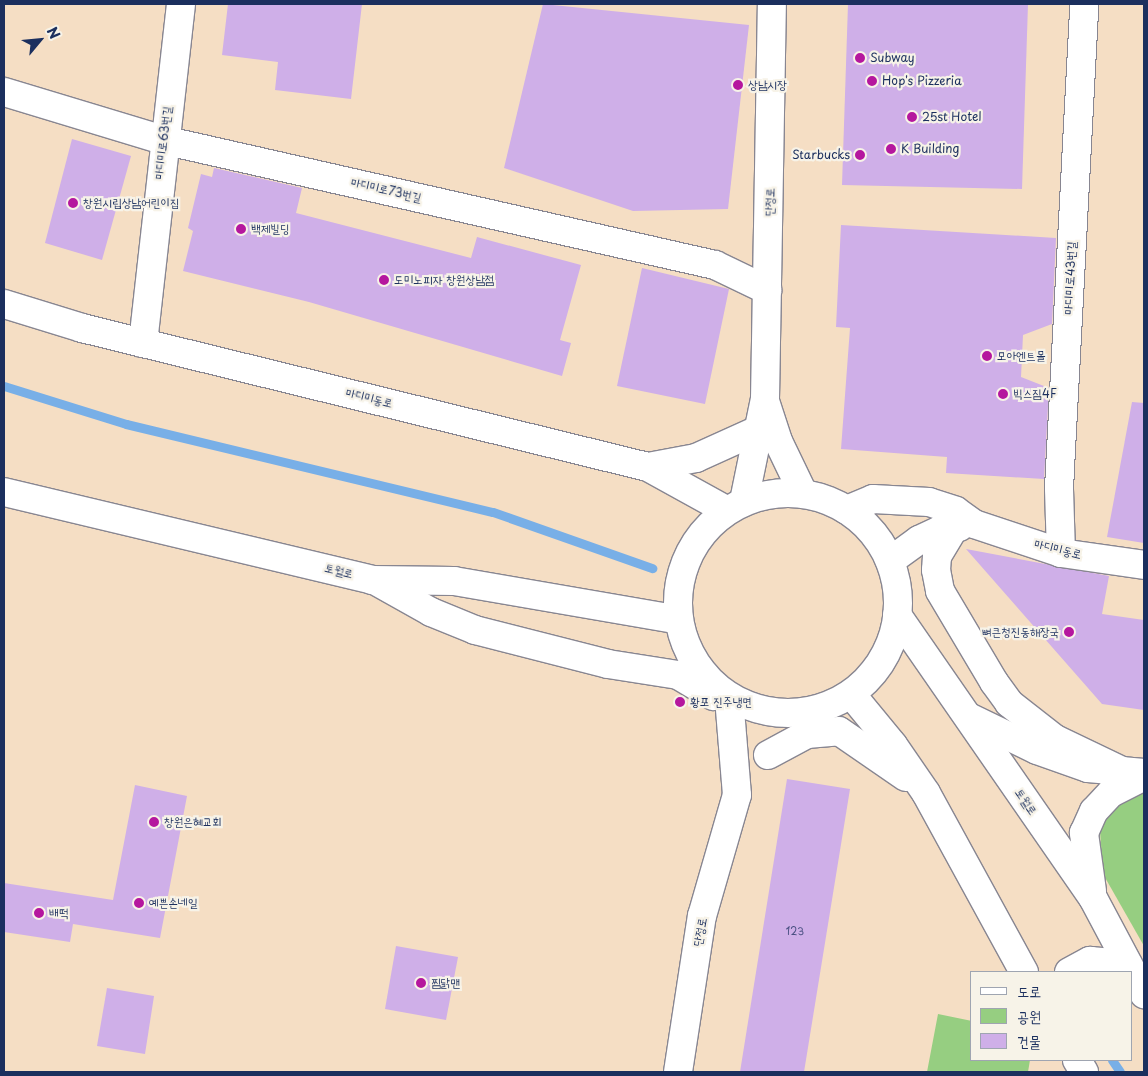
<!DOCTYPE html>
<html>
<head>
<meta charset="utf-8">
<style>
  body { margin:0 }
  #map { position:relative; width:1148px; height:1076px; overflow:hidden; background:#f5dec4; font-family:"Playpen Sans","Poor Story",sans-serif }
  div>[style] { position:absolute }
  .green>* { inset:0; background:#96ce81 }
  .stream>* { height:9px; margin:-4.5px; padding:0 4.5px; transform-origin:4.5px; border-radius:4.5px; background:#78afe7 }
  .building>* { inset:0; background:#cfafe8 }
  .roads { filter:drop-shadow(1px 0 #888691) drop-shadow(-1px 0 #888691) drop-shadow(0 1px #888691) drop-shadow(0 -1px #888691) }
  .minor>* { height:28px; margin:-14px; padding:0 14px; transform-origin:14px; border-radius:14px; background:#fff }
  .minor>.ring { margin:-14px; padding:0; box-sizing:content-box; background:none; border:28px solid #fff; border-radius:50% }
  .dots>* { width:14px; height:14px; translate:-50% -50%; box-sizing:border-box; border:2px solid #f7f3e8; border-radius:50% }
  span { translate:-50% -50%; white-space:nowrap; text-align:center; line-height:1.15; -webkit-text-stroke:4.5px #f7f3e8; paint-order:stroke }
  .number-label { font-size:10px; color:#484f80 }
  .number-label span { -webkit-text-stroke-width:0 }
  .poi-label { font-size:12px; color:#1b2f5e }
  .left { translate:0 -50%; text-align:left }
  .right { translate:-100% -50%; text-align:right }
  .street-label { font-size:12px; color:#1b2f5e }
  .frame { position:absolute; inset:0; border:5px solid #1b2f5e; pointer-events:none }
  .legend { position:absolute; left:970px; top:971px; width:162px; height:90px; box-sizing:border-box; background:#f7f3e8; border:1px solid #9fa5b1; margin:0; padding:6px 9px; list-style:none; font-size:15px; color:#1b2f5e }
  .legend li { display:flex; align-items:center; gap:10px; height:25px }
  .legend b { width:25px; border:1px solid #9fa5b1 }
  .north { position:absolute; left:15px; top:15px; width:50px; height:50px; -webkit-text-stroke:4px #f7f3e8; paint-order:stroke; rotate:62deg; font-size:14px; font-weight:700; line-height:20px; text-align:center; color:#1b2f5e }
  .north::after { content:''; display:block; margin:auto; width:18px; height:22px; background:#1b2f5e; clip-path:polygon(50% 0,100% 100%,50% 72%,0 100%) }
</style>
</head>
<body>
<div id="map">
  <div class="green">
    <i style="clip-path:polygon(1144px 782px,1144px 946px,1103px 874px,1100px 831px,1111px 803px)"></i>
    <i style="clip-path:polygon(938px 1014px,972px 1021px,972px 1060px,1030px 1060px,1028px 1072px,927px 1072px)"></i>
  </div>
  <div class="stream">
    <i style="left:4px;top:386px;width:128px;rotate:17.3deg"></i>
    <i style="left:126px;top:424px;width:377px;rotate:13.5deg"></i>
    <i style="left:493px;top:512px;width:169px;rotate:19.4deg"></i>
    <i style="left:1112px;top:1060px;width:14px;rotate:56deg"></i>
  </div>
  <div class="building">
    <i style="clip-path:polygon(228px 4px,362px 4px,351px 99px,275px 90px,278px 62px,222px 55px)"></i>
    <i style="clip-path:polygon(543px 4px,749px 25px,728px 209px,633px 211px,504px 168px)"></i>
    <i style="clip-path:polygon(848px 4px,1028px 4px,1022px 189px,842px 185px)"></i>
    <i style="clip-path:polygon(72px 139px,131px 156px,102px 260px,45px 243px)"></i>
    <i style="clip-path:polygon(214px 168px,302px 188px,296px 213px,471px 258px,477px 237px,581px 265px,560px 340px,571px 343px,562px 376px,309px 302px,183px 271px,193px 231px,188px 228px,201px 174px,212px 177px)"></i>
    <i style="clip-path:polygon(841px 225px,1056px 238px,1052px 324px,1023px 335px,1021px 377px,1049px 388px,1044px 479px,946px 473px,947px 457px,841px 449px,850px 328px,836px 327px)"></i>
    <i style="clip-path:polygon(642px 268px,729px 289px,705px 404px,617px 386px)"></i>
    <i style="clip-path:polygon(1132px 402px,1144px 403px,1144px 543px,1107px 537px)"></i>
    <i style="clip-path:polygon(966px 549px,1109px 576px,1102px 614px,1144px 620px,1144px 710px,1102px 704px)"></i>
    <i style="clip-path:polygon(787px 779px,850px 789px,804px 1072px,740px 1072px)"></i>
    <i style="clip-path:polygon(135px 785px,187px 796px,160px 938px,73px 924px,70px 942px,4px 932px,4px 883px,113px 900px)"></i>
    <i style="clip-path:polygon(396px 946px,458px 957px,446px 1020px,385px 1009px)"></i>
    <i style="clip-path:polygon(107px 988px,154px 996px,145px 1054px,97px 1046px)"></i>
  </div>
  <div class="roads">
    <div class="minor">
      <i style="left:4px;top:92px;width:166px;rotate:16.8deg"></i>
      <i style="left:163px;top:140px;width:566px;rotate:12.76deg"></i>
      <i style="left:715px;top:265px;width:58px;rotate:25.7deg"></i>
      <i style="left:4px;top:304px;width:82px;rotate:17.1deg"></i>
      <i style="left:82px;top:328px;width:583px;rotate:13.8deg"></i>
      <i style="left:648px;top:467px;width:89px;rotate:28.9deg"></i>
      <i style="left:143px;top:343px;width:341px;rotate:-83.6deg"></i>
      <i style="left:765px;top:401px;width:42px;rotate:72deg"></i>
      <i style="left:778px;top:441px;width:58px;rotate:64.3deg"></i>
      <i style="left:648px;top:467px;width:49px;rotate:-10.6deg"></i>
      <i style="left:696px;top:458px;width:68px;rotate:-24.3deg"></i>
      <i style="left:4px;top:492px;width:378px;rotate:13.4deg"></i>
      <i style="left:372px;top:580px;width:82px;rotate:0.7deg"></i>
      <i style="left:454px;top:581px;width:228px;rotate:9.8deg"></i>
      <i class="ring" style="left:678px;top:493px;width:192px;height:192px"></i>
      <i style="left:744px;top:501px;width:104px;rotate:-78.4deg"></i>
      <i style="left:765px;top:399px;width:395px;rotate:-89deg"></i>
      <i style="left:847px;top:510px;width:28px;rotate:-23deg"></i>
      <i style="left:873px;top:499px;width:56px;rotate:3.1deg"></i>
      <i style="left:929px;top:502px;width:28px;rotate:18deg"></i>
      <i style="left:956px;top:511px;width:22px;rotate:36deg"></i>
      <i style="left:974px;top:524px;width:92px;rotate:18.4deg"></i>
      <i style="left:1061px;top:553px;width:84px;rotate:8.2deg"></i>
      <i style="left:954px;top:528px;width:33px;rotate:121deg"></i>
      <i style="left:937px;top:556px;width:14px;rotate:94deg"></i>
      <i style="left:936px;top:570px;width:21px;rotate:79deg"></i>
      <i style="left:940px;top:591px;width:106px;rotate:59.3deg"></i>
      <i style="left:994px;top:682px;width:26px;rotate:54deg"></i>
      <i style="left:1009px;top:703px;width:58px;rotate:38deg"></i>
      <i style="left:1055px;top:739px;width:74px;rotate:25.5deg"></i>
      <i style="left:1061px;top:553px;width:65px;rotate:-91.8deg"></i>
      <i style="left:1059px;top:488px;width:485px;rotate:-87deg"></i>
      <i style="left:890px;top:561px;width:36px;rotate:-36deg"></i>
      <i style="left:919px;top:540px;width:23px;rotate:-25deg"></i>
      <i style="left:940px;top:530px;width:20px;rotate:-9deg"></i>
      <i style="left:376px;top:581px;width:63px;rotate:29.4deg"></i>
      <i style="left:431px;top:612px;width:48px;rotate:22.2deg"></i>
      <i style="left:475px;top:630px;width:137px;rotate:14.3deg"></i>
      <i style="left:608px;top:664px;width:71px;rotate:8.9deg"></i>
      <i style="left:678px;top:675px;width:41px;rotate:31deg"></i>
      <i style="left:897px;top:615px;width:344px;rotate:55.3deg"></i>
      <i style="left:1093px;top:898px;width:109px;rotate:62deg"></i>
      <i style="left:851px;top:694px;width:66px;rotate:50.5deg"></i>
      <i style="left:893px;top:745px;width:58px;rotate:55.5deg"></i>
      <i style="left:926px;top:793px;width:204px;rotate:61.3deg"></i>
      <i style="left:971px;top:718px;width:73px;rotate:25.9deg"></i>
      <i style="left:1037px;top:750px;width:54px;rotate:19.4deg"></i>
      <i style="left:1088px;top:768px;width:56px;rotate:5.1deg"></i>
      <i style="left:768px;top:755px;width:44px;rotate:-28.3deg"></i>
      <i style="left:807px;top:734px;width:32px;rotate:-5deg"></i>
      <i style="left:839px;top:731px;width:81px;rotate:34.5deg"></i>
      <i style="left:1092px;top:891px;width:59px;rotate:-97.9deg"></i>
      <i style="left:1084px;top:833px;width:24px;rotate:-66deg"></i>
      <i style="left:1094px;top:811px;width:25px;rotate:-47deg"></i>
      <i style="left:1111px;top:793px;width:37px;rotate:-27deg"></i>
      <i style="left:1069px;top:972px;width:24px;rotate:-28deg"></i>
      <i style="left:1090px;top:961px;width:38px;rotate:5deg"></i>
      <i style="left:1077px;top:1060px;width:14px;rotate:60deg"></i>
      <i style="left:678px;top:1072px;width:158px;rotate:-81.3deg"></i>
      <i style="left:702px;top:916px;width:126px;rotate:-73.9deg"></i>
      <i style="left:737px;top:795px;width:98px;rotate:-94.7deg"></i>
    </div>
  </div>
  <div class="dots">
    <i style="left:860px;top:58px;background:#b5179e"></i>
    <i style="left:872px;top:81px;background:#b5179e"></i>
    <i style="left:738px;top:85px;background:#b5179e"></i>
    <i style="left:912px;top:117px;background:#b5179e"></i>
    <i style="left:891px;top:149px;background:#b5179e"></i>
    <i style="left:860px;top:155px;background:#b5179e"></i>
    <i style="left:73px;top:203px;background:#b5179e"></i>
    <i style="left:241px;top:229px;background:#b5179e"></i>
    <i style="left:384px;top:280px;background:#b5179e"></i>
    <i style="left:987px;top:356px;background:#b5179e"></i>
    <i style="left:1003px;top:394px;background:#b5179e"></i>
    <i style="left:1069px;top:632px;background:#b5179e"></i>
    <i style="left:680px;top:702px;background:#b5179e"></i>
    <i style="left:154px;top:822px;background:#b5179e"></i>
    <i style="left:139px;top:903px;background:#b5179e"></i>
    <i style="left:39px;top:913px;background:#b5179e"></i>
    <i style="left:421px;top:983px;background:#b5179e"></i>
  </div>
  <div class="number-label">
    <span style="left:795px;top:931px">123</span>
  </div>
  <div class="poi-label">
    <span class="left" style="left:870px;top:58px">Subway</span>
    <span class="left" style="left:882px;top:81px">Hop's Pizzeria</span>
    <span class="left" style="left:748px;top:85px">상남시장</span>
    <span class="left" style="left:922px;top:117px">25st Hotel</span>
    <span class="left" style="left:901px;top:149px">K Building</span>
    <span class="right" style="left:850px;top:155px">Starbucks</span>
    <span class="left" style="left:83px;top:203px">창원시립상남어린이집</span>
    <span class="left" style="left:251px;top:229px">백제빌딩</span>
    <span class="left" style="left:394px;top:280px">도미노피자 창원상남점</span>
    <span class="left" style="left:997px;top:356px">모아엔트몰</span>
    <span class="left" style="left:1013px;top:394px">빅스짐4F</span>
    <span class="right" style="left:1059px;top:632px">뼈큰청진동해장국</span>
    <span class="left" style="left:690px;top:702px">황포 진주냉면</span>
    <span class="left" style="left:164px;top:822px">창원은혜교회</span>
    <span class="left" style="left:149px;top:903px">예쁜손네일</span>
    <span class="left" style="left:49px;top:913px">배떡</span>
    <span class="left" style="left:431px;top:983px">찜닭맨</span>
  </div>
  <div class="street-label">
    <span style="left:163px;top:143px;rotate:-83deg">마디미로63번길</span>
    <span style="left:386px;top:190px;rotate:13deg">마디미로73번길</span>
    <span style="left:770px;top:202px;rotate:-88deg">단정로</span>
    <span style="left:1070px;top:278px;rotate:-87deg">마디미로43번길</span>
    <span style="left:369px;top:398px;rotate:14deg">마디미동로</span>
    <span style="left:1058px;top:549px;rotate:14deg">마디미동로</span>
    <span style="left:339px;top:571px;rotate:14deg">토월로</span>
    <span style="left:1026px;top:802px;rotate:56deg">토월로</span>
    <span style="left:700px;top:932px;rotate:-80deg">단정로</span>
  </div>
  <div class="frame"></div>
  <ul class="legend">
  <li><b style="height:6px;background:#fff"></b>도로</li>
  <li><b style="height:14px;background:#96ce81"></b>공원</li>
  <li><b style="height:14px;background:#cfafe8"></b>건물</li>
  </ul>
  <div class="north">N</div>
</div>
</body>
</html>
